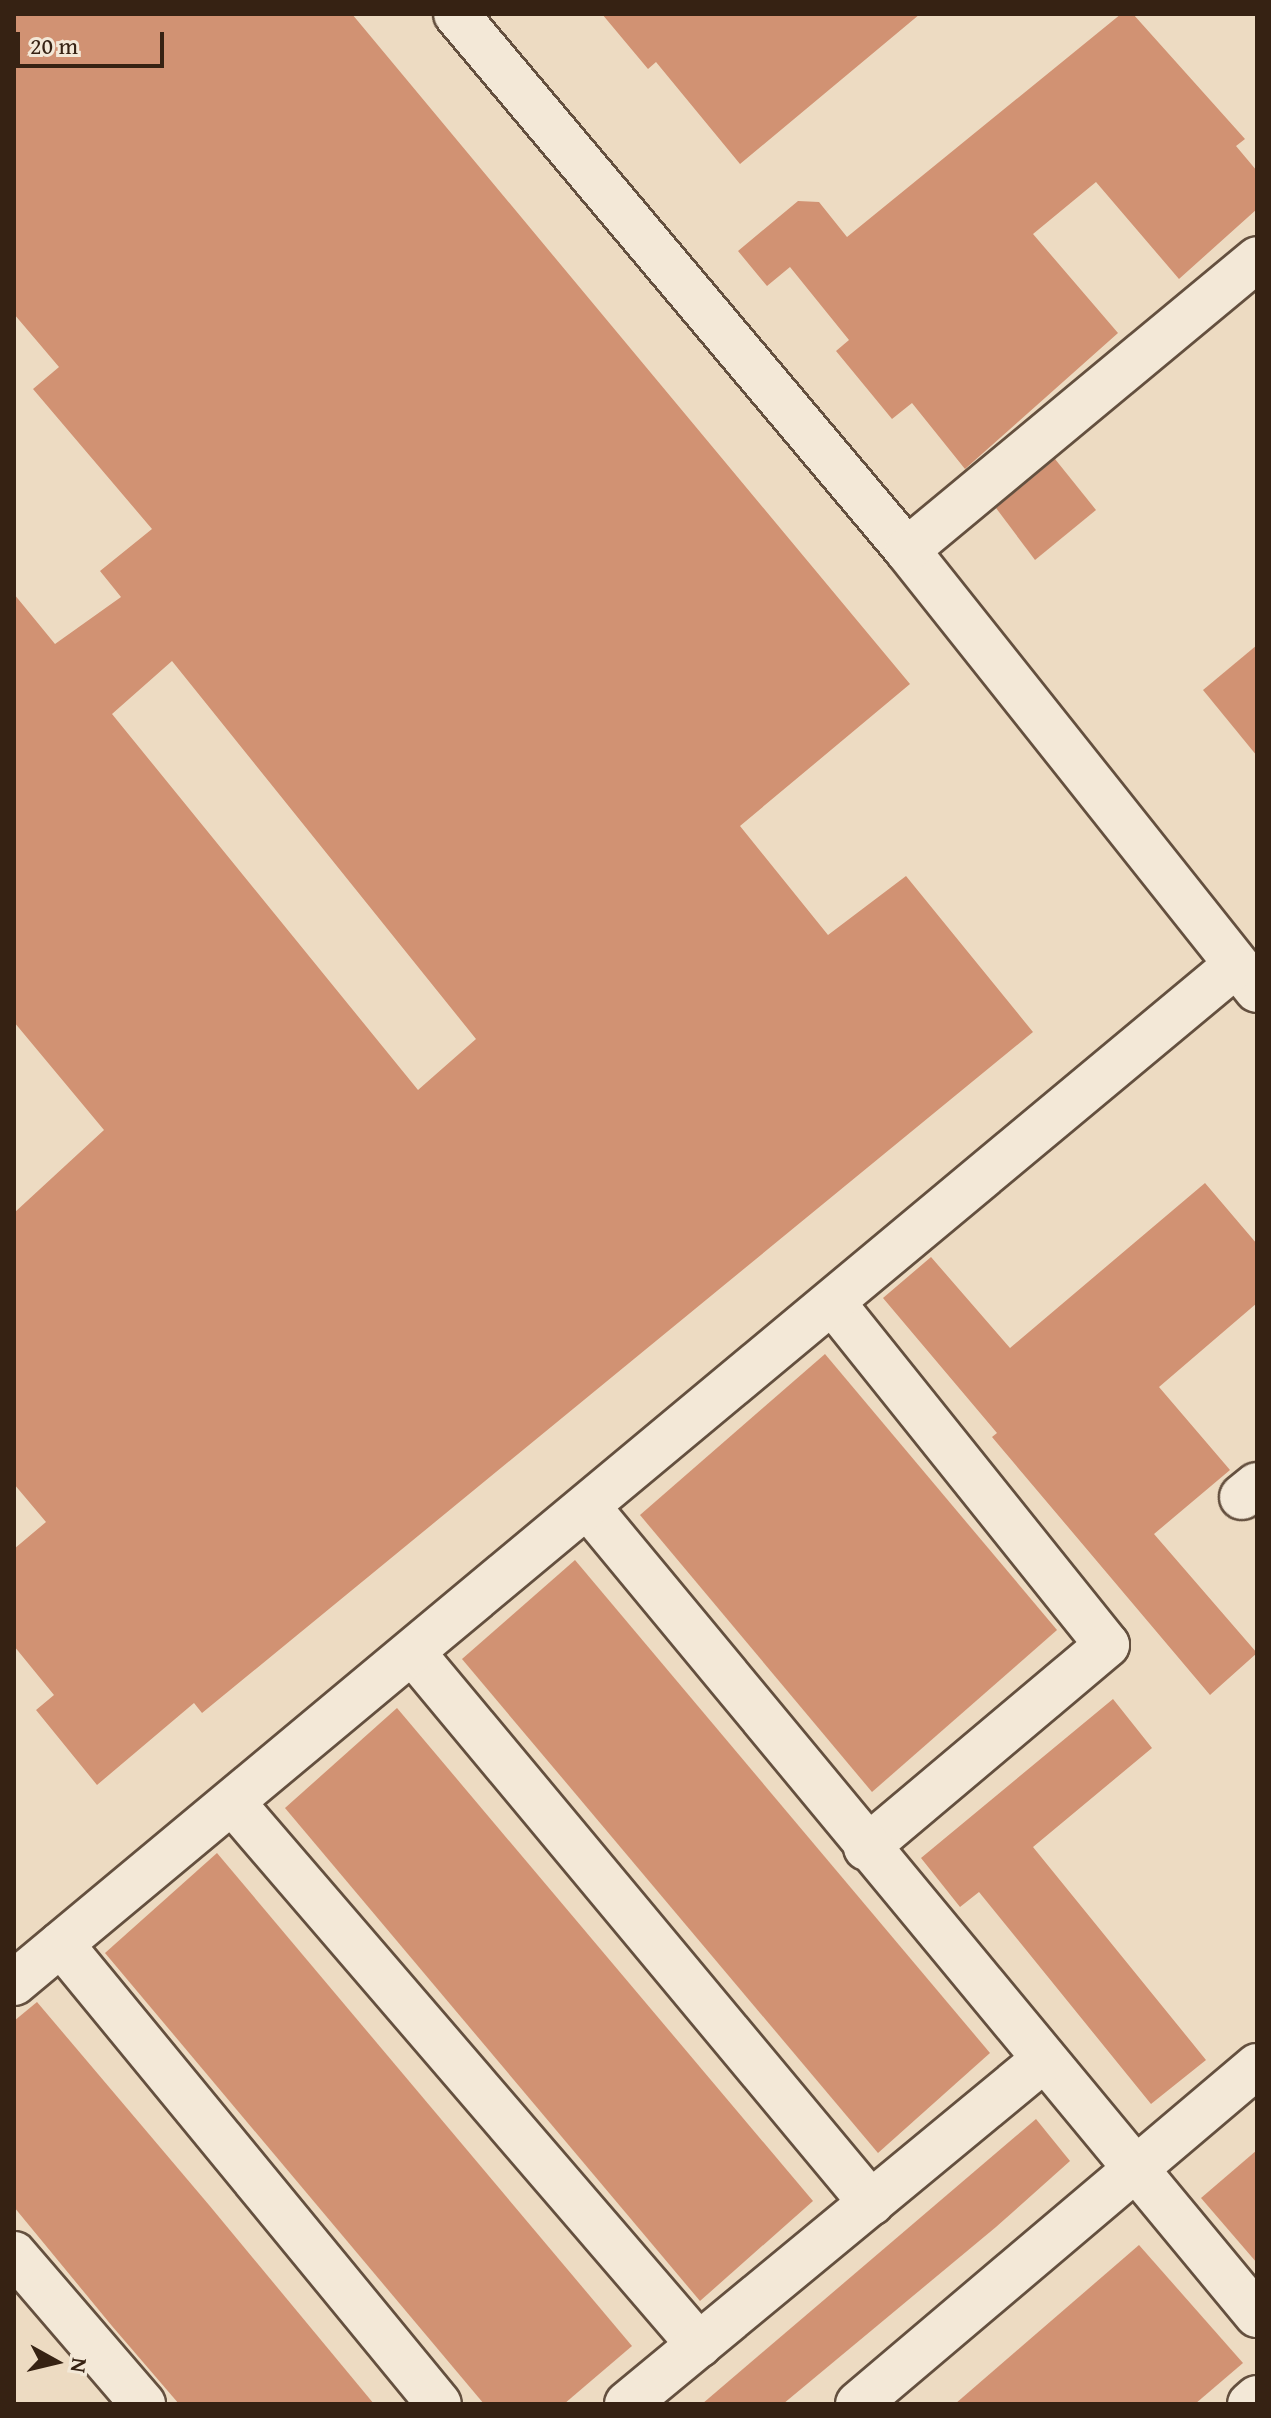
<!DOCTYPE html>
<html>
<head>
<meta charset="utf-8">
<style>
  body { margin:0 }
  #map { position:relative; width:1271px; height:2418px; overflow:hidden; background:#eddbc2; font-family:"Gentium Book Plus",serif }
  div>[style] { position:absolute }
  .building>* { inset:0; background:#d19273 }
  .roads { filter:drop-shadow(2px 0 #64503f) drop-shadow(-2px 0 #64503f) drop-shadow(0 2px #64503f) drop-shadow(0 -2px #64503f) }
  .minor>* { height:44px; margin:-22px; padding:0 22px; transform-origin:22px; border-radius:22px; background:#f3e8d7 }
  span { translate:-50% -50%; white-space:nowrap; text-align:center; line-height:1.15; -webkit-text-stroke:6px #f3e8d7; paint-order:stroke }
  .frame { position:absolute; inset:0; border:16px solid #362213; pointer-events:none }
  .north { position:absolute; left:16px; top:2322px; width:80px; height:80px; -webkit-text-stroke:6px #f3e8d7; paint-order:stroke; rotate:98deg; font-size:22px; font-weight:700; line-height:32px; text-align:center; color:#362213 }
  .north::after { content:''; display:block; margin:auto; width:28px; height:36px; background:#362213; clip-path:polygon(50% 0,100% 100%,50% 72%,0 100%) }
  .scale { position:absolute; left:16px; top:32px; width:148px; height:36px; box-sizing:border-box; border:4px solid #362213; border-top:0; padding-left:10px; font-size:24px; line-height:28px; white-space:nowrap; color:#362213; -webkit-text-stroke:6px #f3e8d7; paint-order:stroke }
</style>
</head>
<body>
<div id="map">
  <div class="building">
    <i style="clip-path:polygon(evenodd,14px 14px,352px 14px,910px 684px,740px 826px,828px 935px,906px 876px,1033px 1032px,202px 1713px,194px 1703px,97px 1785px,36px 1710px,54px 1695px,14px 1646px,14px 1549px,46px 1522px,14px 1484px,14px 1213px,104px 1130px,14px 1022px,14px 594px,55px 644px,121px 597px,100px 571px,152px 529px,33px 389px,59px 367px,14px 314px,14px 14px,172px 661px,476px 1039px,418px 1090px,112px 714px,172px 661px)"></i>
    <i style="clip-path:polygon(602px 14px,920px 14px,740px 164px,656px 62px,648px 69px)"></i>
    <i style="clip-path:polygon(1121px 14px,1133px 14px,1245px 139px,1236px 146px,1257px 171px,1257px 209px,1179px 279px,1096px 182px,1033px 234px,1118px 333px,965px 469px,912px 403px,892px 419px,836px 351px,849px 340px,790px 267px,767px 286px,738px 251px,798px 201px,819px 202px,847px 237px)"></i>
    <i style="clip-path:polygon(1055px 459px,1096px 510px,1035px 560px,996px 508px)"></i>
    <i style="clip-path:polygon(1257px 645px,1257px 756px,1203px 690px)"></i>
    <i style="clip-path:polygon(1205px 1183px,1257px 1244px,1257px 1303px,1159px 1387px,1230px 1470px,1154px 1534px,1257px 1653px,1210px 1695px,992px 1437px,997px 1433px,883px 1298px,931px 1257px,1010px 1348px)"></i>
    <i style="clip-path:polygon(825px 1354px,1057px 1630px,872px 1792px,640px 1515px)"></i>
    <i style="clip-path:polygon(575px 1560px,990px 2053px,878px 2153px,462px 1659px)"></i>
    <i style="clip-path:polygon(1113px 1699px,1152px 1748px,1033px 1847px,1206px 2060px,1151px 2104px,979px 1892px,960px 1907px,921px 1858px)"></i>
    <i style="clip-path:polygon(397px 1708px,813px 2201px,700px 2301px,285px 1808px)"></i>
    <i style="clip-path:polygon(217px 1853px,632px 2346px,564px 2404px,484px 2404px,105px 1953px)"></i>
    <i style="clip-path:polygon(37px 2002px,209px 2205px,374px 2404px,179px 2404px,112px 2326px,14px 2207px,14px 2021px)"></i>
    <i style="clip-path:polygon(1036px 2119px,1070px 2161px,996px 2227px,783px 2404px,702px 2404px)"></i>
    <i style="clip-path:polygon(1257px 2150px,1257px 2263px,1201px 2198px)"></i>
    <i style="clip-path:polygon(1139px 2245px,1243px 2363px,1195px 2404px,955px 2404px)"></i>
  </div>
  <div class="roads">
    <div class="minor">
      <i style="left:456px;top:14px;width:700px;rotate:49.92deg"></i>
      <i style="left:907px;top:550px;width:562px;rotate:51.5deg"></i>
      <i style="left:907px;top:550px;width:455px;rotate:-39.7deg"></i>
      <i style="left:833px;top:1303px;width:438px;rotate:51.3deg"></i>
      <i style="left:1107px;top:1645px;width:315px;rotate:139.9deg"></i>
      <i style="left:1242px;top:1497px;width:19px;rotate:-39deg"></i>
      <i style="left:588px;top:1507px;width:1049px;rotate:50.38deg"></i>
      <i style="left:413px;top:1653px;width:716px;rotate:50.21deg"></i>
      <i style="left:233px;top:1803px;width:715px;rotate:49.31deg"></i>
      <i style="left:61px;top:1944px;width:595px;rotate:50.59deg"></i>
      <i style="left:14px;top:1983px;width:1590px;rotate:-39.8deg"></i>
      <i style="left:14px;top:2254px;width:198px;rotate:49.3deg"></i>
      <i style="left:627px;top:2404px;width:538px;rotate:-39.57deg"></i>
      <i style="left:858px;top:2404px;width:523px;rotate:-40.27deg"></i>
      <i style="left:1250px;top:2404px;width:9px;rotate:-41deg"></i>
    </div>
  </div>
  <div class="frame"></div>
  <div class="north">N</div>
  <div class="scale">20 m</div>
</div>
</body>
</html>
